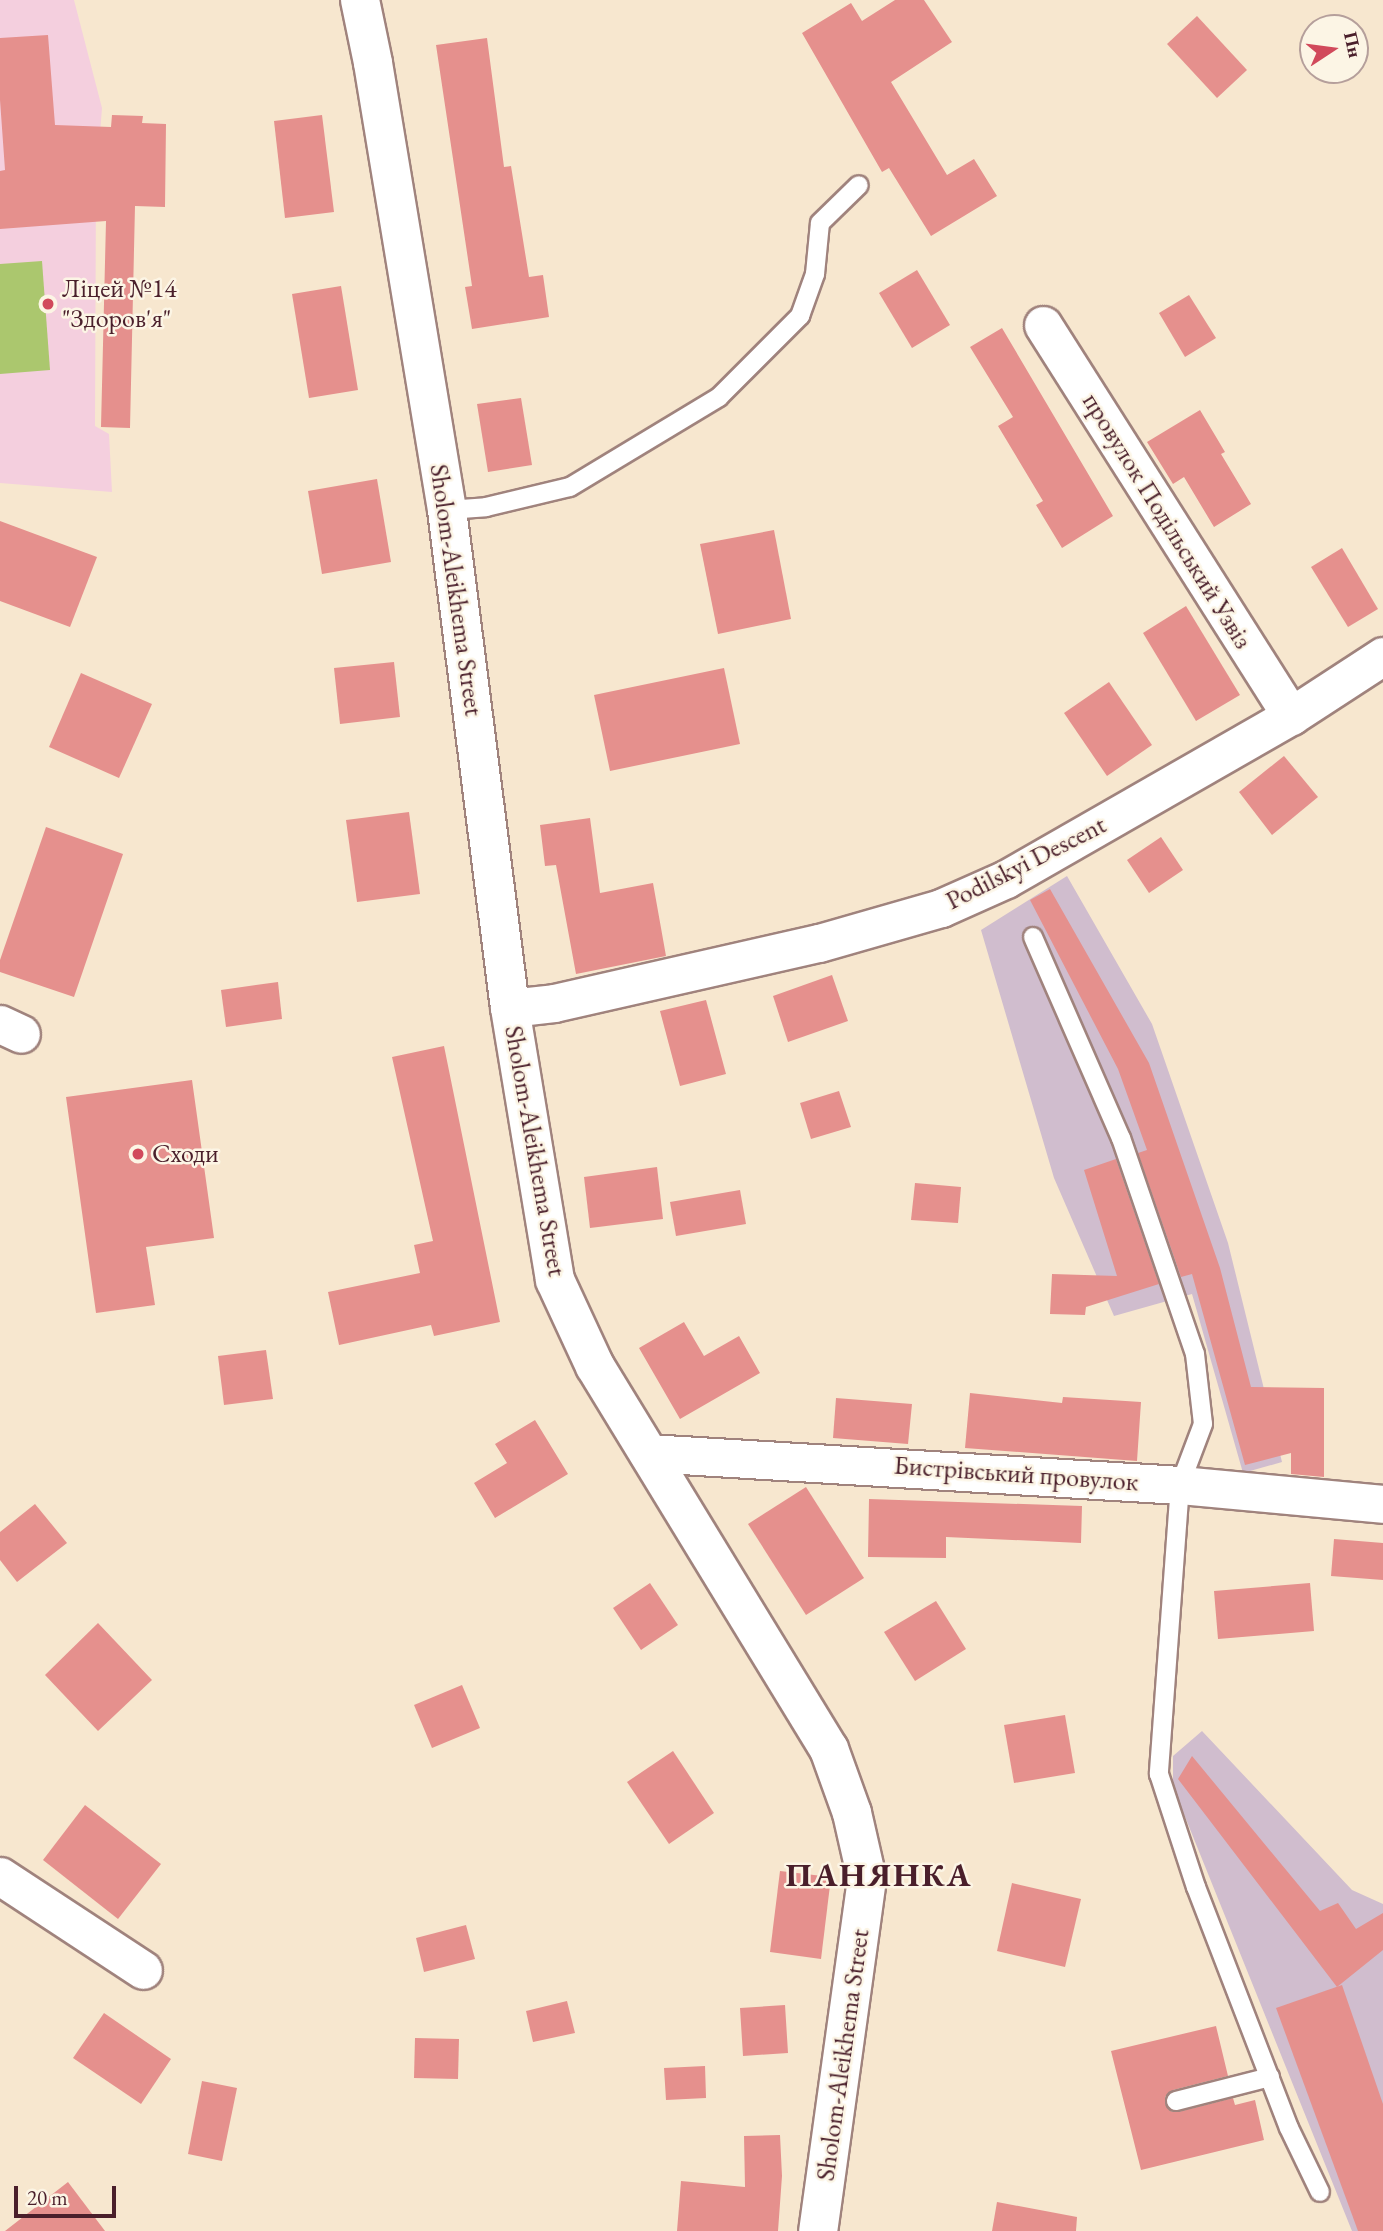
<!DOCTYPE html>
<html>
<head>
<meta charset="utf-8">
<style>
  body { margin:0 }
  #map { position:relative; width:1383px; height:2231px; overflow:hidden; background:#f7e7cf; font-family:"EB Garamond",serif }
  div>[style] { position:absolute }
  .built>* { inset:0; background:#f4cfde }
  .industrial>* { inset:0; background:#d0bdce }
  .green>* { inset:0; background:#abc76e }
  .building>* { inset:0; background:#e5908d }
  .roads { filter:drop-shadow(2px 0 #a0837d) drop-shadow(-2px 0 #a0837d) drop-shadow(0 2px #a0837d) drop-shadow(0 -2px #a0837d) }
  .service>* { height:18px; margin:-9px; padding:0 9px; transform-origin:9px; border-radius:9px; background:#fff }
  .minor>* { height:37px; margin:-18.5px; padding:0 18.5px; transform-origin:18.5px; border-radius:18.5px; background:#fff }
  .secondary>* { height:38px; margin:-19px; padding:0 19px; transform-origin:19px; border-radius:19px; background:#fff }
  .dots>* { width:19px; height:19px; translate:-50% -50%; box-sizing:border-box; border:4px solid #fcf5e5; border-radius:50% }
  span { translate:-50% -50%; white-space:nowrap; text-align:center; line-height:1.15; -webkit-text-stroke:5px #fcf5e5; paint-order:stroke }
  .poi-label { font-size:26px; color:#4a1f2b }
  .left { translate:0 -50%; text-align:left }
  .street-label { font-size:26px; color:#4a1f2b }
  .district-label { font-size:33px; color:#4a1f2b; font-weight:700; letter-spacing:2px }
  .north { position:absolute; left:1299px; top:14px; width:70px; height:70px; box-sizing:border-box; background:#fcf5e5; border:2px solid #b59f9b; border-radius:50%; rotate:77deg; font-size:19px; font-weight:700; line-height:28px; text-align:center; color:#4a1f2b }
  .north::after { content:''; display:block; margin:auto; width:24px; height:32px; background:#d1495b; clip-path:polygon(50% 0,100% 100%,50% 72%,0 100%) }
  .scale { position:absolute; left:14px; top:2186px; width:102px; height:32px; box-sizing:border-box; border:4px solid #4a1f2b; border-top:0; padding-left:9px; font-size:21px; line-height:24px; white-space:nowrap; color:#4a1f2b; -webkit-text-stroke:5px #fcf5e5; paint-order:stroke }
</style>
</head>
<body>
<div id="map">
  <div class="built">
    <i style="clip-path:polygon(0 0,74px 0,102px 108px,96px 183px,95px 426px,109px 434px,112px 492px,0 483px)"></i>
  </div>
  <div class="industrial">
    <i style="clip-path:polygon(1067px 876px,1152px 1024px,1228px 1243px,1282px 1462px,1243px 1473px,1192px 1294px,1114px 1316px,1054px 1178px,981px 930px)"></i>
    <i style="clip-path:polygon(1202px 1731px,1352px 1890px,1383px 1904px,1383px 2231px,1352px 2231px,1173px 1787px,1173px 1756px)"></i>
  </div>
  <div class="green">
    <i style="clip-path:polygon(42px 261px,50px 370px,0 374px,0 264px)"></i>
  </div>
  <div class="building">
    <i style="clip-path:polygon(895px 0,924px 0,952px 42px,891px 82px,947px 175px,974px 159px,997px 196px,931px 236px,889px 168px,882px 172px,802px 33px,851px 3px,862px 21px)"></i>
    <i style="clip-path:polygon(1197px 16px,1247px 70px,1217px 98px,1167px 44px)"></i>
    <i style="clip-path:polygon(48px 35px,55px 125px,111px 127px,112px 115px,143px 116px,142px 123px,166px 124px,165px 207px,135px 206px,130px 428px,101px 427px,106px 221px,0 229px,0 171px,5px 170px,0 100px,0 38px)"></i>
    <i style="clip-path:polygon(487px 38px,504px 167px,511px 166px,529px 277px,543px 275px,549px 317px,472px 329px,465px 287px,472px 286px,436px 45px)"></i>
    <i style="clip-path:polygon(322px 115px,334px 212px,285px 218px,274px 121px)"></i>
    <i style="clip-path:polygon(917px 270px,950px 325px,912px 348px,879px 293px)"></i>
    <i style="clip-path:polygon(341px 286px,358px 390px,309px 398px,292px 294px)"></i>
    <i style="clip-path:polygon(1189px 295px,1216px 338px,1185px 357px,1159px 313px)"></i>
    <i style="clip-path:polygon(1002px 328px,1113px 516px,1062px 548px,1036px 505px,1043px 501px,998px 426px,1013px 417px,970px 347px)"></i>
    <i style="clip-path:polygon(521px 398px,532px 465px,488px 472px,477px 404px)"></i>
    <i style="clip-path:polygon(1200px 410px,1225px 452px,1221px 454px,1251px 504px,1214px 527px,1184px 477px,1173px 484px,1147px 442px)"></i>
    <i style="clip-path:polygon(377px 479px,391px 562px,322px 574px,308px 491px)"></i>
    <i style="clip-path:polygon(0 521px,97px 557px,70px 627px,0 601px)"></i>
    <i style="clip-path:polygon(774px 530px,791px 619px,718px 634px,700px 544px)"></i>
    <i style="clip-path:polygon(1342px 548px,1378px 609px,1348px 627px,1311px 567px)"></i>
    <i style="clip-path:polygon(1186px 606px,1240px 695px,1196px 721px,1143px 633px)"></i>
    <i style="clip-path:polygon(394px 662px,400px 717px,340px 724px,334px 668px)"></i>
    <i style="clip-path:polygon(724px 668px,740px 744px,610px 771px,594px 695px)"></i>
    <i style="clip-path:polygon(81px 673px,152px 704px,119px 778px,49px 747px)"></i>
    <i style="clip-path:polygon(1109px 682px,1152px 745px,1107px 776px,1064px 713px)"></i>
    <i style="clip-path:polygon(1284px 756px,1318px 797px,1272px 835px,1239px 792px)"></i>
    <i style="clip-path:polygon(409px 812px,420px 894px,357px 902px,346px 820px)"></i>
    <i style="clip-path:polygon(590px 818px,600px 893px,653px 883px,666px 956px,576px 974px,556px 865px,545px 866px,540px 825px)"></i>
    <i style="clip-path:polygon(46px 827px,123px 854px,74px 997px,0 972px,0 960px)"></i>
    <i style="clip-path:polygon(1161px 837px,1183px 870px,1149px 893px,1127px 860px)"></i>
    <i style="clip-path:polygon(1050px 889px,1149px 1063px,1220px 1268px,1251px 1387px,1324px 1388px,1324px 1477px,1291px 1474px,1291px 1453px,1245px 1465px,1192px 1274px,1181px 1277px,1138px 1153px,1147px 1150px,1118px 1069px,1030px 900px)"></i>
    <i style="clip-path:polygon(832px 975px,848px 1021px,788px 1042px,773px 996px)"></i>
    <i style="clip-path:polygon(278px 982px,282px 1019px,226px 1027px,221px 990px)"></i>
    <i style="clip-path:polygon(706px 1000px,726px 1074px,680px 1086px,660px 1011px)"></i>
    <i style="clip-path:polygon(444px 1046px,500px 1322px,434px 1336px,431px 1325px,339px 1345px,328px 1292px,420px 1273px,414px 1245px,433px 1241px,392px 1057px)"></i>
    <i style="clip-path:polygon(192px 1080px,214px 1238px,146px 1247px,155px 1305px,96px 1313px,66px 1097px)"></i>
    <i style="clip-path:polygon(839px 1091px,851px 1127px,811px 1139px,800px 1103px)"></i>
    <i style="clip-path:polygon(1116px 1159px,1159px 1284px,1086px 1307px,1085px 1315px,1050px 1314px,1052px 1274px,1117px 1276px,1084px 1170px)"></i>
    <i style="clip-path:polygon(657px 1167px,663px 1219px,590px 1228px,584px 1177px)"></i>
    <i style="clip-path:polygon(915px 1183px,961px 1187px,958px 1223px,911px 1220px)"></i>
    <i style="clip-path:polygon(740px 1190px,746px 1224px,676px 1236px,670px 1202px)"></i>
    <i style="clip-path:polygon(684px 1322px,704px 1356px,739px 1336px,760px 1373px,680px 1419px,639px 1348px)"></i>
    <i style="clip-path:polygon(266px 1350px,273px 1399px,224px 1405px,218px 1356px)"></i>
    <i style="clip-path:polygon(970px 1393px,1062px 1403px,1063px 1397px,1141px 1402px,1137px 1461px,965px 1448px)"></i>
    <i style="clip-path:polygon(836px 1398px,912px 1404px,908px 1444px,833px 1438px)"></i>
    <i style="clip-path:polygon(535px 1420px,568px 1474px,495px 1518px,474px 1483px,507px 1463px,495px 1444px)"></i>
    <i style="clip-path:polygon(806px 1487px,864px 1578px,806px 1615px,748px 1524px)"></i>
    <i style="clip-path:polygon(869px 1499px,1082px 1506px,1081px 1543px,946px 1537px,946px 1558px,868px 1557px)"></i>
    <i style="clip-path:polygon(35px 1504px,67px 1543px,17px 1582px,0 1560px,0 1532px)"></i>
    <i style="clip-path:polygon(1334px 1539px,1383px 1543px,1383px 1580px,1331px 1576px)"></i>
    <i style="clip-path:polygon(650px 1583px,678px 1625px,641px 1650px,613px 1608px)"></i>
    <i style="clip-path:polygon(1310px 1583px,1314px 1631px,1218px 1639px,1214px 1591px)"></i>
    <i style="clip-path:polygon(936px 1601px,966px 1649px,915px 1681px,884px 1632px)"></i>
    <i style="clip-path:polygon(98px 1623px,152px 1680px,98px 1731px,45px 1675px)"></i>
    <i style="clip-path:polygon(462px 1685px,480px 1728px,432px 1748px,414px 1705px)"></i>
    <i style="clip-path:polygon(1065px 1715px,1075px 1773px,1014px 1783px,1004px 1725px)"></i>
    <i style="clip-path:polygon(673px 1751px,714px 1813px,669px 1844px,627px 1782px)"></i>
    <i style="clip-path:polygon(1192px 1756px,1320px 1911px,1338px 1903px,1356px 1929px,1383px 1913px,1383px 1950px,1337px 1987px,1178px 1779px)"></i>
    <i style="clip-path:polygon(85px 1805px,161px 1864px,118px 1919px,43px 1860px)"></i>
    <i style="clip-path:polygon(780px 1871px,831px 1877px,821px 1959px,770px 1952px)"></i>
    <i style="clip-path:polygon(1012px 1883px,1081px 1899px,1065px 1967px,997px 1951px)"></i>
    <i style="clip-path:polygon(466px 1925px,475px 1959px,424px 1972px,416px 1938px)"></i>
    <i style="clip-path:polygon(1342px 1985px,1383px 2104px,1383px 2231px,1358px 2231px,1276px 2008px)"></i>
    <i style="clip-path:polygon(567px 2001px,575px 2033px,533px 2042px,526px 2011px)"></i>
    <i style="clip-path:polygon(785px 2005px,788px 2053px,743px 2056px,740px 2008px)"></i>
    <i style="clip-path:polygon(104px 2013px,171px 2059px,141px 2104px,73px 2058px)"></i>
    <i style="clip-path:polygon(1216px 2026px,1228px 2076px,1173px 2090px,1165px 2097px,1165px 2104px,1172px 2112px,1178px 2112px,1233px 2098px,1235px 2105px,1255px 2100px,1264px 2140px,1141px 2170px,1111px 2051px)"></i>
    <i style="clip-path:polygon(415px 2038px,459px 2039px,458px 2079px,414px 2078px)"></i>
    <i style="clip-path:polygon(705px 2066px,706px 2098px,666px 2100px,664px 2068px)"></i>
    <i style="clip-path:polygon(202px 2081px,237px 2088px,222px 2161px,188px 2154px)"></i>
    <i style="clip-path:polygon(780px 2135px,782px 2176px,778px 2231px,677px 2231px,681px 2181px,745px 2187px,744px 2136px)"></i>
    <i style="clip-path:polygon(68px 2182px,105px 2231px,5px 2231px)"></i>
    <i style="clip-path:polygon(997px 2202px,1077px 2217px,1076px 2231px,992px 2231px)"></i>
  </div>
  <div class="roads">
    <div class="service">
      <i style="left:447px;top:510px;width:39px;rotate:-4deg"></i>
      <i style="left:486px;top:507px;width:86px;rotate:-13.4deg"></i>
      <i style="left:570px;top:487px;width:174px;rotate:-31.1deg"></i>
      <i style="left:719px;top:397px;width:115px;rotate:-45deg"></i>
      <i style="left:800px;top:316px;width:45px;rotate:-70.3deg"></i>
      <i style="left:815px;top:274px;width:51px;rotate:-84.4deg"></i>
      <i style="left:820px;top:223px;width:54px;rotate:-44.3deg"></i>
      <i style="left:1033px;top:937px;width:219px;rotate:66.4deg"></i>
      <i style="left:1121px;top:1138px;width:228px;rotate:71.1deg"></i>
      <i style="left:1195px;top:1354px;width:70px;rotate:83.5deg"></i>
      <i style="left:1203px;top:1424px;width:65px;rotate:110.7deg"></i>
      <i style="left:1180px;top:1485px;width:290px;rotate:94.2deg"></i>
      <i style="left:1159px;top:1774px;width:119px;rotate:71.9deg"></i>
      <i style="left:1196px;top:1887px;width:258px;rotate:68.9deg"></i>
      <i style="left:1289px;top:2128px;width:71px;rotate:64.2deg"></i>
      <i style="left:1176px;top:2101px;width:97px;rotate:-14.3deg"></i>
    </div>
    <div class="minor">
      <i style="left:1043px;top:325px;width:463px;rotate:57.6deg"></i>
      <i style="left:510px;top:1008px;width:44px;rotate:-6.5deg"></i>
      <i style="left:554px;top:1003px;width:272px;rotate:-12.8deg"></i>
      <i style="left:819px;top:943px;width:127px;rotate:-16deg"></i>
      <i style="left:941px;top:908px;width:71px;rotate:-24deg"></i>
      <i style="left:1006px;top:879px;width:328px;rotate:-29.8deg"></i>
      <i style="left:1291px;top:716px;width:110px;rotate:-33.1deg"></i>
      <i style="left:0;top:1024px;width:23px;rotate:25deg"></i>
      <i style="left:648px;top:1453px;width:533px;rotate:3.44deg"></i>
      <i style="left:1180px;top:1485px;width:204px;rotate:5.3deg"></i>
      <i style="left:0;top:1876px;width:171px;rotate:33.3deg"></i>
    </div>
    <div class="secondary">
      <i style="left:360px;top:0;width:64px;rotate:78.3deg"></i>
      <i style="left:373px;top:63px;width:453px;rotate:80.6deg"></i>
      <i style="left:447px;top:510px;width:502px;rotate:82.79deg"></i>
      <i style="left:510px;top:1008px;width:276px;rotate:80.6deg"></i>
      <i style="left:555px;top:1280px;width:95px;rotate:65.1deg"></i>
      <i style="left:595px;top:1366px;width:449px;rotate:58.6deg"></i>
      <i style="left:829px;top:1749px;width:68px;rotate:70.2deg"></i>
      <i style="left:852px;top:1813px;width:68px;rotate:77.2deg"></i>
      <i style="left:867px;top:1879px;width:355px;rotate:97.9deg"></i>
    </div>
  </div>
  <div class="dots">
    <i style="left:48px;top:304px;background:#d1495b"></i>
    <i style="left:138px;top:1154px;background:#d1495b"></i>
  </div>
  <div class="poi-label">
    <span class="left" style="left:62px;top:304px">Ліцей №14<br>"Здоров'я"</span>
    <span class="left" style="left:152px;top:1154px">Сходи</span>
  </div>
  <div class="street-label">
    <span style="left:1167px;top:521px;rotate:58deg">провулок Подільський Узвіз</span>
    <span style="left:456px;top:590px;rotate:82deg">Sholom-Aleikhema Street</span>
    <span style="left:1026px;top:863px;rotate:-27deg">Podilskyi Descent</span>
    <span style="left:535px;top:1151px;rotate:80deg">Sholom-Aleikhema Street</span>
    <span style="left:1016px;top:1474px;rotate:4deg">Бистрівський провулок</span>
    <span style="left:843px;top:2055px;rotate:-82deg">Sholom-Aleikhema Street</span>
  </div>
  <div class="district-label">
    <span style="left:879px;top:1875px">ПАНЯНКА</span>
  </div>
  <div class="north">Пн</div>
  <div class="scale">20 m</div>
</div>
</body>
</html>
